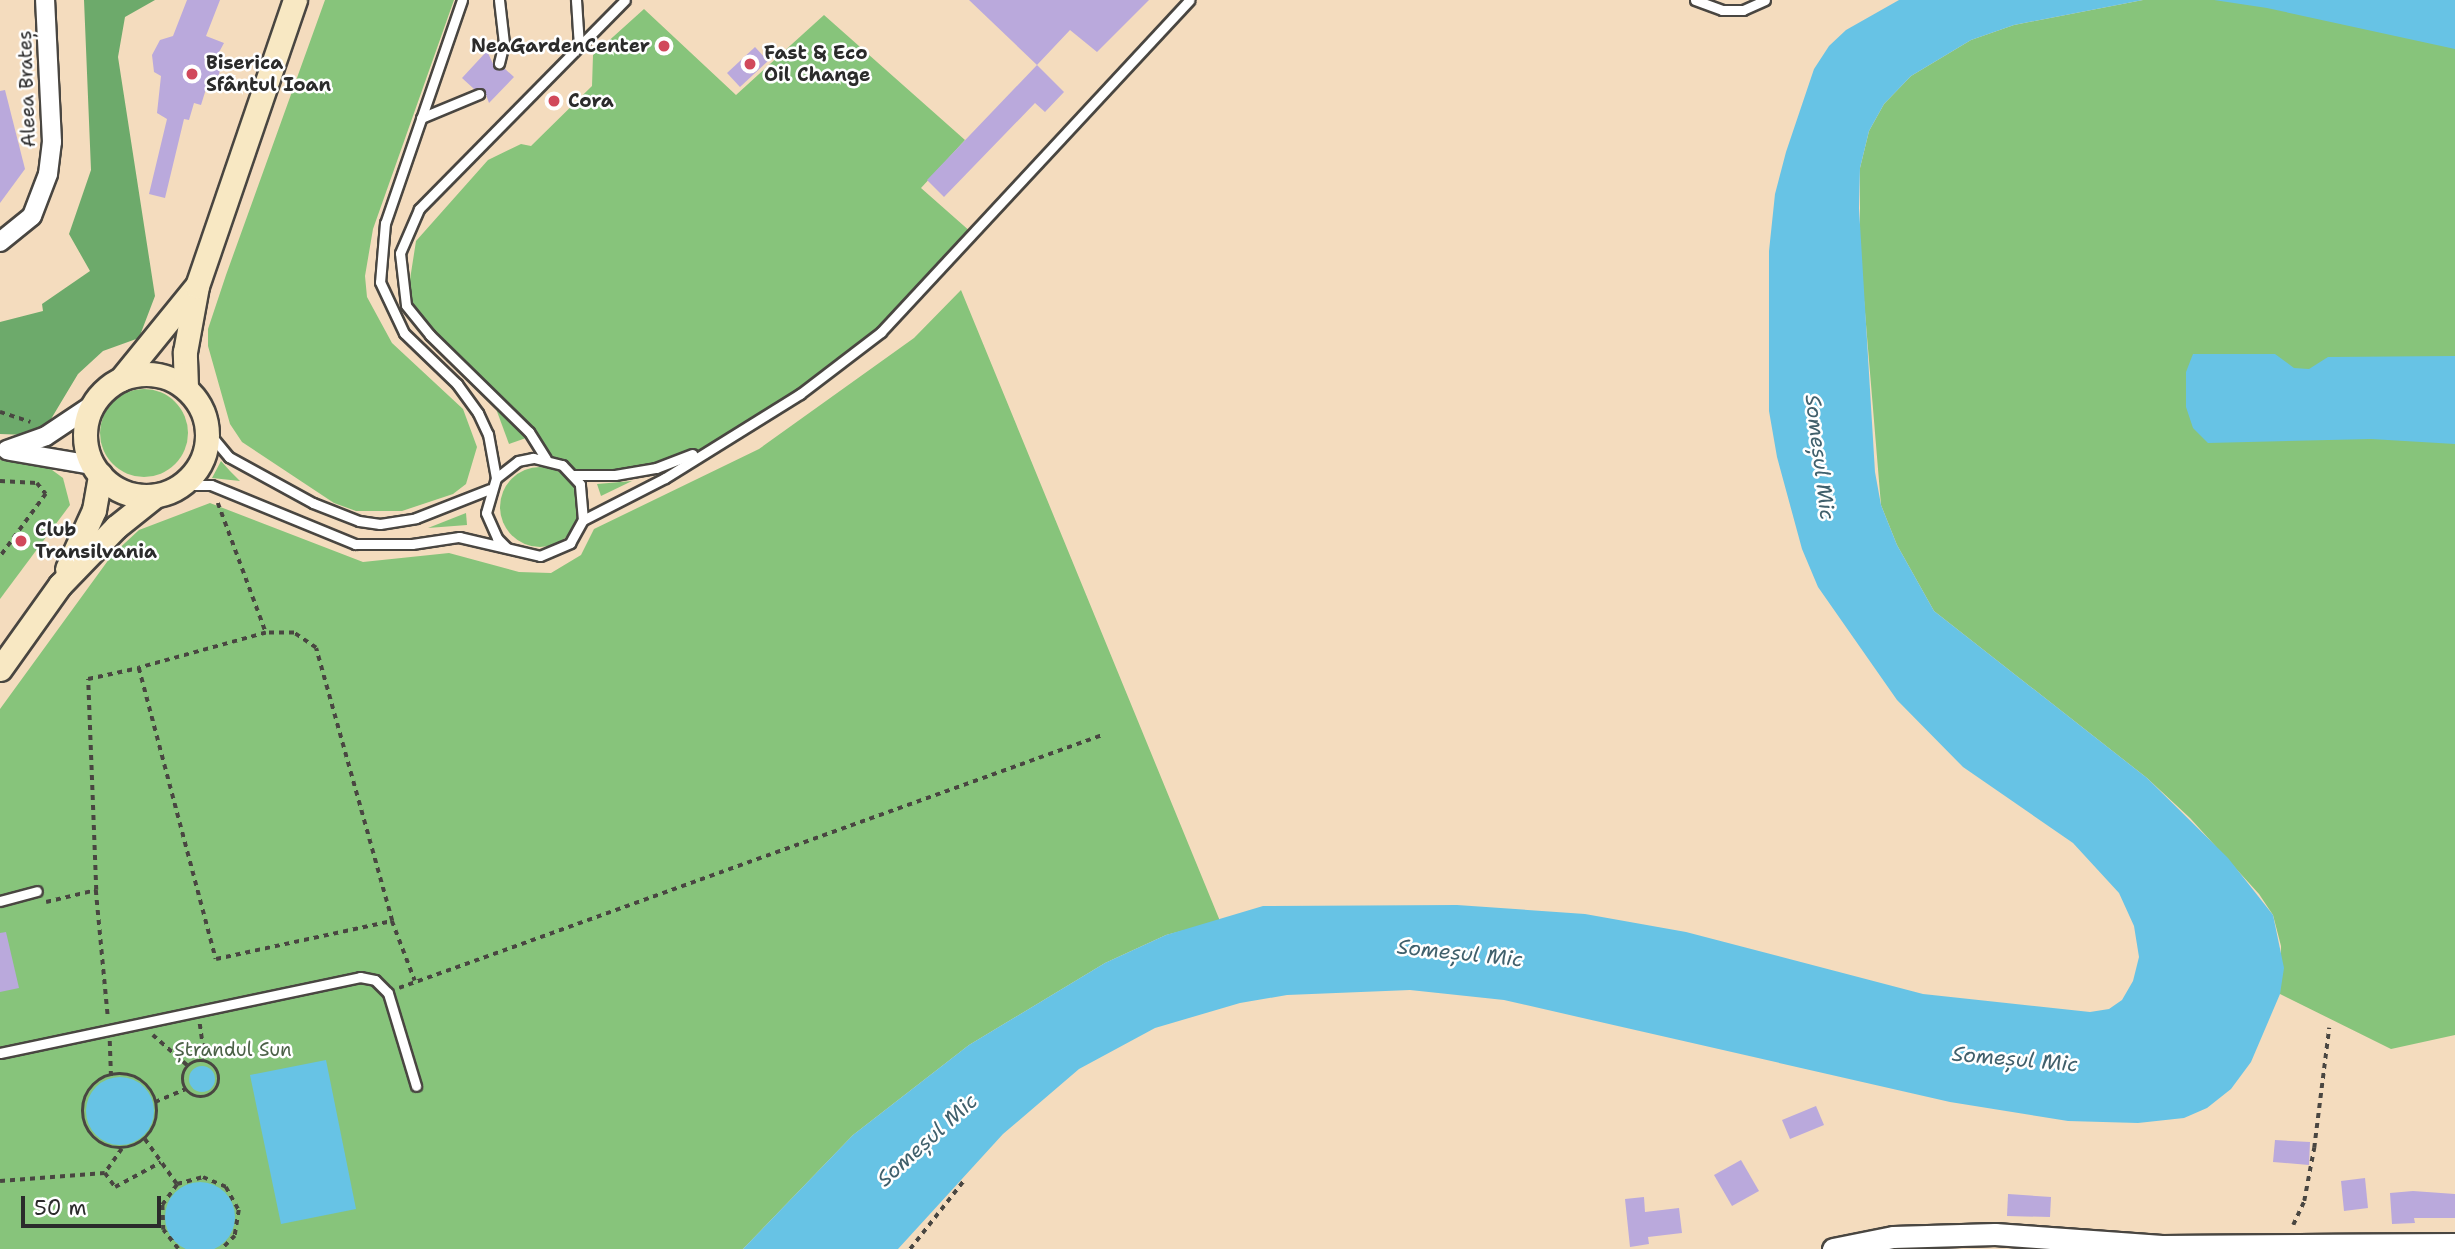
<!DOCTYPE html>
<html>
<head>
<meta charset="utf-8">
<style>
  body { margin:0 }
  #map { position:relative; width:2455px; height:1249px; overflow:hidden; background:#f4dcbe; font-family:"Shantell Sans",sans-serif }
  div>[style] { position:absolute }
  .green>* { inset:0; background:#87c47b }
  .round { border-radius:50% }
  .forest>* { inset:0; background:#6daa6b }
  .water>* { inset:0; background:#67c3e5 }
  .building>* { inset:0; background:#baa9dc }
  .path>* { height:3.5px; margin-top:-1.75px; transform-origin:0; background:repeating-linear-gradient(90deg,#494641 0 5px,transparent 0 10px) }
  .path>.ring { margin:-1.75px; padding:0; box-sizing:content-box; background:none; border:3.5px solid #494641; border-radius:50% }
  .roads { filter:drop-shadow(2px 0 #494641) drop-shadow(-2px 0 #494641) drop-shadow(0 2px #494641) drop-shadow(0 -2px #494641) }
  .service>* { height:9px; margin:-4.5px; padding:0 4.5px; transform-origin:4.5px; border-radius:4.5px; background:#fff }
  .minor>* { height:18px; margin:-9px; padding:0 9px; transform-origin:9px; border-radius:9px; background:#fff }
  .tertiary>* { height:21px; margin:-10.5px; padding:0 10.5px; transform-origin:10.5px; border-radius:10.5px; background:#fff }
  .secondary>* { height:23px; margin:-11.5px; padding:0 11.5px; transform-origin:11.5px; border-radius:11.5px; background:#f8e8c3 }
  .secondary>.ring { margin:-11.5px; padding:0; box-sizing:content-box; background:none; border:23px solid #f8e8c3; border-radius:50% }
  .dots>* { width:19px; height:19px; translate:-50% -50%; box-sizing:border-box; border:4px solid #fff; border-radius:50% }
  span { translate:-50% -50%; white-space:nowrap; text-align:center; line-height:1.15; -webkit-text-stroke:5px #fff; paint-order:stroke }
  .poi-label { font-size:19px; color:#2b2b2b; font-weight:700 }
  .right { translate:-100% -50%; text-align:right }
  .left { translate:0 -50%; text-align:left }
  .street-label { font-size:19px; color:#2b2b2b }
  .park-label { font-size:19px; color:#4b6147 }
  .water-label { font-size:21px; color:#40606c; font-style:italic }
  .scale { position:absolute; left:21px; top:1196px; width:140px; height:32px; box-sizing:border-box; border:4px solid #2b2b2b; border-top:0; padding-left:9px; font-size:21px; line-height:24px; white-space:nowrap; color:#2b2b2b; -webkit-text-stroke:5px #fff; paint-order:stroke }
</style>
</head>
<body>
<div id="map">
  <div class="green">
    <i style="clip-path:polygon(325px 0,454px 0,373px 229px,365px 276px,367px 297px,392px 343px,463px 409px,477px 447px,466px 484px,453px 494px,402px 511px,356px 511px,334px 503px,242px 442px,230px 424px,208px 346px,208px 329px,226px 275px)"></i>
    <i style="clip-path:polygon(2143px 0,2455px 0,2455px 1035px,2391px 1049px,2280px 994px,2281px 946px,2273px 915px,2259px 894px,2190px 818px,2147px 778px,1934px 611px,1897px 545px,1881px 505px,1860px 252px,1860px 168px,1869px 131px,1884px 104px,1911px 76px,1971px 40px,2014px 25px)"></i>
    <i style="clip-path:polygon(644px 9px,736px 95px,824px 15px,965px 140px,921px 188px,972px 233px,881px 332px,800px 394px,707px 448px,656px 468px,574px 475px,546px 459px,529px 432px,406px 305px,416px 241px,488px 160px,521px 144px,531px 146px,592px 86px,593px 55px)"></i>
    <i style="clip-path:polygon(961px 290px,1220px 921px,1166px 935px,1105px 963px,969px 1045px,853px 1135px,743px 1249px,0 1249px,0 709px,112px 555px,139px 530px,210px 503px,363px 562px,449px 553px,519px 572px,551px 573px,581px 555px,594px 529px,759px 449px,914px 338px)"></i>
    <i class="round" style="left:100px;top:389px;width:88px;height:88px"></i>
    <i style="clip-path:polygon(495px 406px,526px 438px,509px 444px)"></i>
    <i style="clip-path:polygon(0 460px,48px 467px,63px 478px,70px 505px,0 599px)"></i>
    <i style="clip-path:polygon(221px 461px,230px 471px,240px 481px,212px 478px)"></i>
    <i class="round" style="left:500px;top:467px;width:80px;height:80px"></i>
    <i style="clip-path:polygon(632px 481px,601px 496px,597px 484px)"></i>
    <i style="clip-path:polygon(466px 513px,467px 525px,428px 528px)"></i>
  </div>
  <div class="forest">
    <i style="clip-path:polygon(84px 0,155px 0,125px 17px,118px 57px,155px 296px,139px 338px,103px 351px,78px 374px,45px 429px,28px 435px,0 434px,0 322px,43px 311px,42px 304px,90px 271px,69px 234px,91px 170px)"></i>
  </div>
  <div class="water">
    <i style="clip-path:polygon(1899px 0,2143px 0,2014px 25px,1971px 40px,1911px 76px,1884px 104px,1869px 131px,1860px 168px,1859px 208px,1875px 472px,1881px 505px,1897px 545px,1934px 611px,2147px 778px,2228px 858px,2273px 915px,2284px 968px,2280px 994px,2251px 1062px,2231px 1089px,2207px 1108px,2184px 1118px,2138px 1123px,2068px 1121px,1950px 1102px,1504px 1000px,1410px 990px,1287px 995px,1240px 1003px,1155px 1028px,1079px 1069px,1003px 1134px,898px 1249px,743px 1249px,853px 1135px,969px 1045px,1105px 963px,1166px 935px,1263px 906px,1457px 905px,1585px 914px,1686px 932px,1923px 994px,2090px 1012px,2109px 1009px,2122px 1000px,2133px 981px,2139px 957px,2134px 926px,2119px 893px,2073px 843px,1963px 767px,1897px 700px,1818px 587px,1802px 549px,1777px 457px,1769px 411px,1769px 251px,1775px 194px,1786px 152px,1814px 69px,1829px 46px,1846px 30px)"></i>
    <i style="clip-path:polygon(2214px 0,2455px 0,2455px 49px,2267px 8px)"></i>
    <i style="clip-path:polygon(2193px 354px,2275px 354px,2294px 368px,2309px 369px,2328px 357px,2455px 356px,2455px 444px,2371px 439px,2208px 443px,2193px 428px,2186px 407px,2186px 372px)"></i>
    <i style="clip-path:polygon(326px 1060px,356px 1209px,281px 1224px,250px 1075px)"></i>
    <i class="round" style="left:189px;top:1066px;width:26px;height:26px"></i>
    <i class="round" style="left:86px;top:1077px;width:68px;height:68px"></i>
    <i class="round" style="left:165px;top:1182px;width:70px;height:70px"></i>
  </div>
  <div class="building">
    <i style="clip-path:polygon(187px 0,220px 0,206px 36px,224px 43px,217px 56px,221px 67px,217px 81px,206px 89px,201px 105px,194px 103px,189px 120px,184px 119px,165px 198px,149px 194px,167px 119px,157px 113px,161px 76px,154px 72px,152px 55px,160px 40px,173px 36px)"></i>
    <i style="clip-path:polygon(969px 0,1149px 0,1097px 52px,1070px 30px,1037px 65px)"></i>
    <i style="clip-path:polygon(755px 47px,768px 61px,740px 87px,727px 73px)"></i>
    <i style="clip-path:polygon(487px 51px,495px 68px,504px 68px,514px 77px,489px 103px,484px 89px,474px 89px,462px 78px)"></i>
    <i style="clip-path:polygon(1037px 65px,1064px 92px,1045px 112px,1035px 103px,944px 197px,927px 180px)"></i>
    <i style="clip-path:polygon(5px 90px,25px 169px,0 203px,0 91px)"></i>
    <i style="clip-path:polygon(6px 932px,19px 988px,0 992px,0 933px)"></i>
    <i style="clip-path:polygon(1816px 1106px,1824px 1125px,1790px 1139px,1782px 1120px)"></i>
    <i style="clip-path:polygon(2275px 1140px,2310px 1142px,2309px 1165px,2273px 1162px)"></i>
    <i style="clip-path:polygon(1741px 1160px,1759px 1191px,1732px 1206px,1714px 1175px)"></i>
    <i style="clip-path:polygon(2365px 1178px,2368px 1208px,2344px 1211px,2341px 1181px)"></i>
    <i style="clip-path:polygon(2413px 1191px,2455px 1194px,2455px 1218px,2414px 1218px,2415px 1223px,2392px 1224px,2390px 1193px)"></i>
    <i style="clip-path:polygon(2008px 1194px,2051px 1197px,2050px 1217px,2007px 1216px)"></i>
    <i style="clip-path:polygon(1644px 1197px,1645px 1212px,1679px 1208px,1682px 1233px,1648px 1237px,1649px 1244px,1630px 1247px,1625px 1199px)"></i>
  </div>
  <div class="path">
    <i style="left:0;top:412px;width:32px;rotate:18deg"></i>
    <i style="left:0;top:481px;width:37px;rotate:3deg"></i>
    <i style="left:37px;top:483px;width:14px;rotate:51deg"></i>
    <i style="left:46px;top:494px;width:78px;rotate:126.1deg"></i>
    <i style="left:218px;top:503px;width:139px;rotate:69.7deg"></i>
    <i style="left:266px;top:633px;width:132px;rotate:164.6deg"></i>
    <i style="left:139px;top:668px;width:301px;rotate:75.2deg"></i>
    <i style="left:216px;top:959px;width:180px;rotate:-12.2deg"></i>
    <i style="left:392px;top:921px;width:283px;rotate:-105.6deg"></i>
    <i style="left:316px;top:648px;width:27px;rotate:-146deg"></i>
    <i style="left:294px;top:633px;width:28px;rotate:180deg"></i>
    <i style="left:96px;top:890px;width:211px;rotate:-92.2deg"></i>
    <i style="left:88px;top:679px;width:52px;rotate:-12.2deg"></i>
    <i style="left:46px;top:902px;width:51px;rotate:-13.5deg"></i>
    <i style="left:96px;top:890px;width:127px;rotate:84.6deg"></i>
    <i style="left:392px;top:921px;width:64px;rotate:69deg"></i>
    <i style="left:399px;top:988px;width:747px;rotate:-19.79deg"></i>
    <i style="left:200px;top:1024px;width:37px;rotate:82deg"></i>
    <i style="left:153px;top:1035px;width:47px;rotate:41.5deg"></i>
    <i style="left:110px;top:1041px;width:35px;rotate:88deg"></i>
    <i class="ring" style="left:183px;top:1061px;width:32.5px;height:32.5px"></i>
    <i class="ring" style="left:83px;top:1074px;width:70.5px;height:70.5px"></i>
    <i style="left:155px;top:1102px;width:33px;rotate:-23deg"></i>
    <i style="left:145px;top:1139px;width:55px;rotate:54.6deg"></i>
    <i style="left:122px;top:1149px;width:29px;rotate:125deg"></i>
    <i style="left:105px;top:1173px;width:17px;rotate:54deg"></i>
    <i style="left:115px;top:1187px;width:52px;rotate:-28.5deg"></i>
    <i style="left:0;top:1181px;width:105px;rotate:-4.4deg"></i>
    <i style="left:2293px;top:1225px;width:26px;rotate:-65deg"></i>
    <i style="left:2304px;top:1201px;width:54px;rotate:-79.3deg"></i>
    <i style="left:2314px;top:1148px;width:121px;rotate:-82.9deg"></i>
    <i style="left:178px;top:1249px;width:24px;rotate:-128deg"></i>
    <i style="left:163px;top:1230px;width:25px;rotate:-92deg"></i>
    <i style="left:162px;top:1205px;width:26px;rotate:-54deg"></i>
    <i style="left:177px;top:1184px;width:27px;rotate:-15deg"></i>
    <i style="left:203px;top:1177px;width:25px;rotate:23deg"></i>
    <i style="left:226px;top:1187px;width:26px;rotate:61deg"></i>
    <i style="left:239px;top:1210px;width:26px;rotate:99deg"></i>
    <i style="left:235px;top:1236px;width:18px;rotate:135deg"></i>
    <i style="left:910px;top:1249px;width:89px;rotate:-51.8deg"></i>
  </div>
  <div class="roads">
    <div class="service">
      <i style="left:462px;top:0;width:236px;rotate:109deg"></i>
      <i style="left:385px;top:223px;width:59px;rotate:94.8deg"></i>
      <i style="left:380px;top:282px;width:56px;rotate:64.8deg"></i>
      <i style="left:404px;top:333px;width:74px;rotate:43.9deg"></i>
      <i style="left:457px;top:384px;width:36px;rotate:54deg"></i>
      <i style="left:478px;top:413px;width:23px;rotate:65deg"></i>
      <i style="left:488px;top:434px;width:45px;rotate:79.7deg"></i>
      <i style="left:499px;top:0;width:43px;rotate:83.4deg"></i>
      <i style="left:504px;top:43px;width:21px;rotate:104deg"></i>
      <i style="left:576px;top:0;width:47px;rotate:86.3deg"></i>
      <i style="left:1695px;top:0;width:29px;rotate:20deg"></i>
      <i style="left:1722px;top:10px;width:21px"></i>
      <i style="left:1743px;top:10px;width:24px;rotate:-24deg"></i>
      <i style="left:421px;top:118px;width:63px;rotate:-22.5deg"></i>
      <i style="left:208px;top:432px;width:33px;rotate:50deg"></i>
      <i style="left:229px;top:457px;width:96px;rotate:28.7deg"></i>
      <i style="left:313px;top:503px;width:49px;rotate:21.4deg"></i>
      <i style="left:359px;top:521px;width:21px;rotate:8deg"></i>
      <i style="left:380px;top:524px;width:36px;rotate:-9deg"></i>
      <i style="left:416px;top:518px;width:79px;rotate:-21.4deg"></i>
      <i style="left:546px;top:459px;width:32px;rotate:-122deg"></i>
      <i style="left:529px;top:432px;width:139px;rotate:-135.6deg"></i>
      <i style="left:430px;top:335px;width:38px;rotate:-129deg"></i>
      <i style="left:406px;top:305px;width:52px;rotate:-96.6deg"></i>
      <i style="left:400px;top:253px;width:48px;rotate:-66.6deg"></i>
      <i style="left:419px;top:209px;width:293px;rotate:-45.4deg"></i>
      <i style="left:574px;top:475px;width:41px"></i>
      <i style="left:615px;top:475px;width:42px;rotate:-9.7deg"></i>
      <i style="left:656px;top:468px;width:39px;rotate:-21deg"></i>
      <i style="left:182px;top:485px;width:29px"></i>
      <i style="left:211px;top:485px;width:156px;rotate:22.3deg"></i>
      <i style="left:355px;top:544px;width:57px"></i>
      <i style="left:412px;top:544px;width:48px;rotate:-8.5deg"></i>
      <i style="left:459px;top:537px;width:83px;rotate:13.2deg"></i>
      <i style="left:540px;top:556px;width:33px;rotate:-23deg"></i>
      <i style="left:570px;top:543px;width:26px;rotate:-61deg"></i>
      <i style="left:583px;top:520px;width:36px;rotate:-95deg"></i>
      <i style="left:580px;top:484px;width:26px;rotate:-133deg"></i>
      <i style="left:562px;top:465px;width:30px;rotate:-166deg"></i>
      <i style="left:533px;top:458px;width:15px;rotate:169deg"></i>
      <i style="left:518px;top:461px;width:28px;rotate:142deg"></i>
      <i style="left:496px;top:478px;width:36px;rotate:106deg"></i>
      <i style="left:486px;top:513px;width:27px;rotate:66deg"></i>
      <i style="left:497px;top:538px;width:14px;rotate:45deg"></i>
      <i style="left:583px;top:520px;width:92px;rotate:-27.1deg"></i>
      <i style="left:665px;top:478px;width:159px;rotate:-31.9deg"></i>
      <i style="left:800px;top:394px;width:102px;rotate:-37.4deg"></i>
      <i style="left:881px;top:332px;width:453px;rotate:-47.1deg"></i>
      <i style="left:0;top:901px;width:38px;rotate:-15deg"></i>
      <i style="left:0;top:1053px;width:368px;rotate:-11.9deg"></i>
      <i style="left:360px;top:977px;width:15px;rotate:11deg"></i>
      <i style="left:375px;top:980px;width:18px;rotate:45deg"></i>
      <i style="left:388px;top:993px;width:97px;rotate:73.2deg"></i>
    </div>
    <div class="minor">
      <i style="left:0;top:242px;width:41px;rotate:-39.1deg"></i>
      <i style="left:32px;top:216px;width:45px;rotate:-69.1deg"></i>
      <i style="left:48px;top:174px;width:32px;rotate:-83deg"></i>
      <i style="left:52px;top:142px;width:142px;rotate:-92.8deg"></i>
      <i style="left:7px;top:450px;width:41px;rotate:-19.7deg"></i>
      <i style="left:46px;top:436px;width:54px;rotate:-33.7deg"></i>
      <i style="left:10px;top:451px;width:84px;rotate:9.6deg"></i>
    </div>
    <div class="tertiary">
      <i style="left:1833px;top:1249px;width:61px;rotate:-11.3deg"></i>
      <i style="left:1893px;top:1237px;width:102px;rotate:-1.7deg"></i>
      <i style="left:1995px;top:1234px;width:167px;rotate:4.1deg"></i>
      <i style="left:2162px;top:1246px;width:293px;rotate:-0.4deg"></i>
    </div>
    <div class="secondary">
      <i class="ring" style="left:85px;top:374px;width:99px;height:99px"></i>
      <i style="left:121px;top:379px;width:117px;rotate:-50.9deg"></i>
      <i style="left:186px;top:387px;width:35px;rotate:-92deg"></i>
      <i style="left:185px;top:352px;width:67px;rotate:-79.7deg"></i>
      <i style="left:197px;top:286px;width:302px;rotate:-71.1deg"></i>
      <i style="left:67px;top:569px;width:65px;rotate:-65.4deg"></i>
      <i style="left:94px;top:510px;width:36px;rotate:-80deg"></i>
      <i style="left:0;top:669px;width:103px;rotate:-54.5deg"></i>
      <i style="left:60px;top:585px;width:81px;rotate:-46deg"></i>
      <i style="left:116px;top:527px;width:50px;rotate:-38.5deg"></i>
    </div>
  </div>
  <div class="dots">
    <i style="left:664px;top:46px;background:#d1495b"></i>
    <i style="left:750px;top:64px;background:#d1495b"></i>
    <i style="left:192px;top:74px;background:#d1495b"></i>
    <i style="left:554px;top:101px;background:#d1495b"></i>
    <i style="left:21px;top:541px;background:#d1495b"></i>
  </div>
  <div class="poi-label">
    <span class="right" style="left:650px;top:46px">NeaGardenCenter</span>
    <span class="left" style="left:764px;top:64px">Fast &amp; Eco<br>Oil Change</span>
    <span class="left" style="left:206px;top:74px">Biserica<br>Sfântul Ioan</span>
    <span class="left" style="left:568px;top:101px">Cora</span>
    <span class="left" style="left:35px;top:541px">Club<br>Transilvania</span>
  </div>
  <div class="street-label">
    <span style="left:27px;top:89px;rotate:-92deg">Aleea Brateș</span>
  </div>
  <div class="park-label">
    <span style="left:233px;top:1050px">Ștrandul Sun</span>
  </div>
  <div class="water-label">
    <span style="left:1820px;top:457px;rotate:83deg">Someșul Mic</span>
    <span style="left:1460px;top:953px;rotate:6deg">Someșul Mic</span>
    <span style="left:2015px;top:1059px;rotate:5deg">Someșul Mic</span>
    <span style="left:927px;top:1140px;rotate:-42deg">Someșul Mic</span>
  </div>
  <div class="scale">50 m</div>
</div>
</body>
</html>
